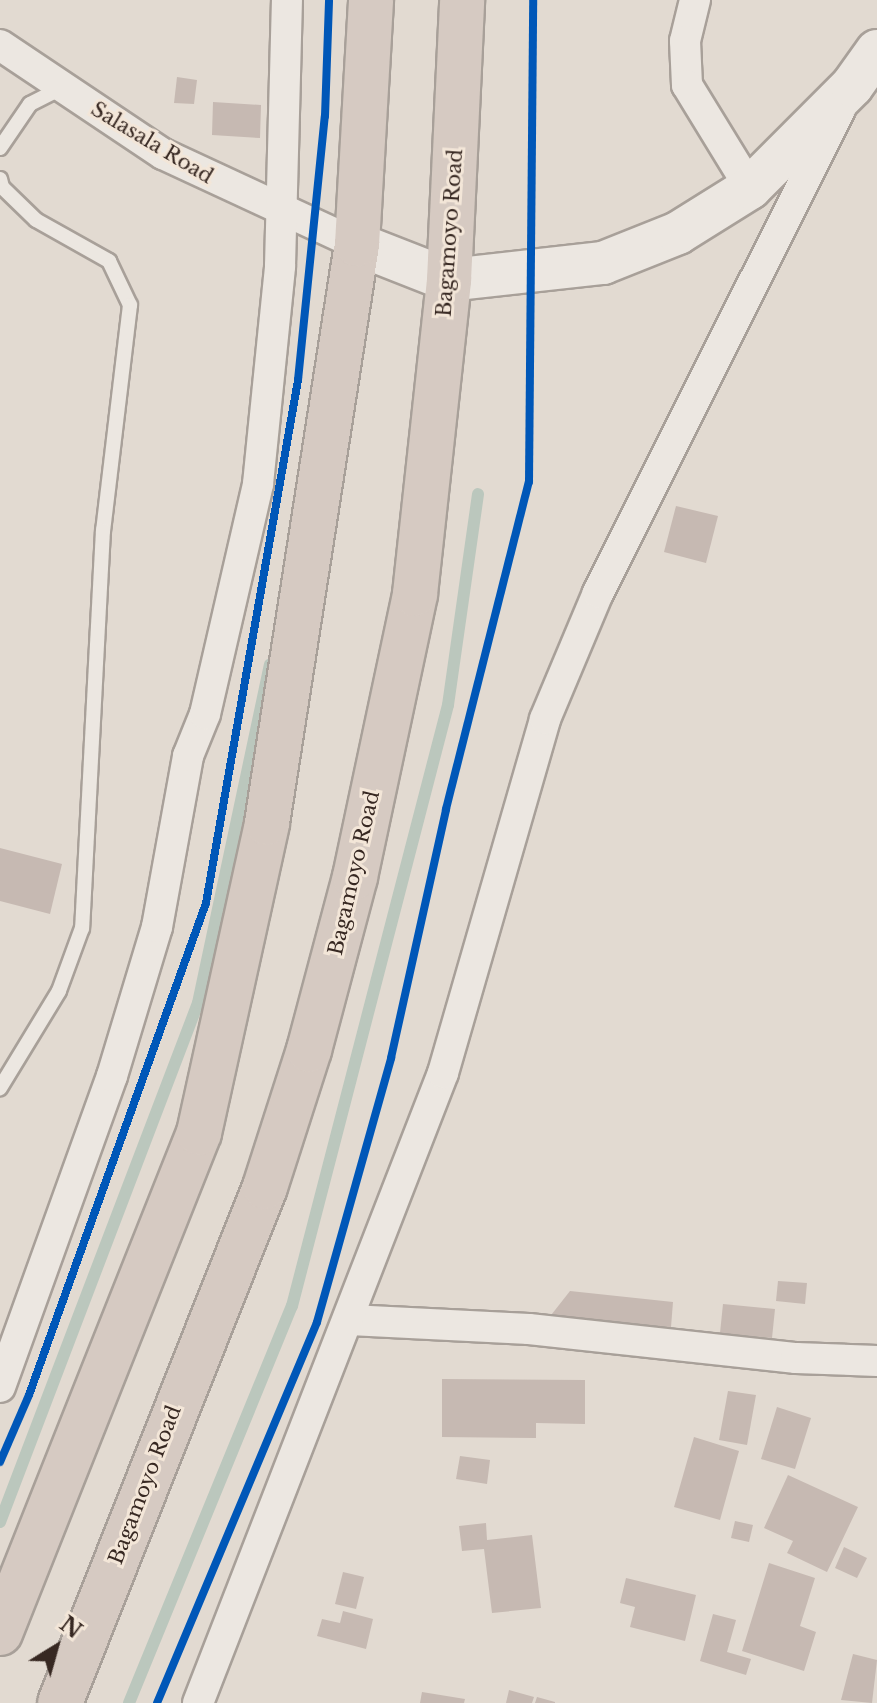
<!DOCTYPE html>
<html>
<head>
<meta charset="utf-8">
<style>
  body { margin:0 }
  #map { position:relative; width:877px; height:1703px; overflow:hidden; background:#e2dad1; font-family:"Libre Baskerville",serif }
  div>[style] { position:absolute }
  .stream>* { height:12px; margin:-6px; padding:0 6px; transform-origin:6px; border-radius:6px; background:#bbc7bd }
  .building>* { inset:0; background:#c6b9b2 }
  .roads { filter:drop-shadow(2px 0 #a8a099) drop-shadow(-2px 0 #a8a099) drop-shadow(0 2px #a8a099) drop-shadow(0 -2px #a8a099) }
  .lane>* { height:14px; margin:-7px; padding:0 7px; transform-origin:7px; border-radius:7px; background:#ece7e1 }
  .street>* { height:30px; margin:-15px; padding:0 15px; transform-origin:15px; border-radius:15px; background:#ece7e1 }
  .secondary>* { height:42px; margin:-21px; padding:0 21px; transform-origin:21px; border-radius:21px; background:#ece7e1 }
  .highway>* { height:44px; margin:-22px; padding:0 22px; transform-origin:22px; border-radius:22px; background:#d6cac2 }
  .cycleway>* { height:8px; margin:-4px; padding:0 4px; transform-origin:4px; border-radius:4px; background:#0057b8 }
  span { translate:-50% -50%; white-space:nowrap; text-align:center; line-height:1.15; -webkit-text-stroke:6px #f3e6d8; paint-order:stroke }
  .street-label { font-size:20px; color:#372822 }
  .north { position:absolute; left:16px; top:1607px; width:80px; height:80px; -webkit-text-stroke:6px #f3e6d8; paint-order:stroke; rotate:37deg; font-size:22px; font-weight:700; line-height:32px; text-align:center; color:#372822 }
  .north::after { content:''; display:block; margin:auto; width:28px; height:36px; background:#372822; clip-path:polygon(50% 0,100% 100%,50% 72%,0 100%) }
</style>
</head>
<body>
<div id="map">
  <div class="stream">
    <i style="left:0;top:1522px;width:555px;rotate:-69.12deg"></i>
    <i style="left:198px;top:1003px;width:346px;rotate:-78deg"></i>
    <i style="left:129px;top:1703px;width:429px;rotate:-67.7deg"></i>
    <i style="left:292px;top:1306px;width:621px;rotate:-75.45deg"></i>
    <i style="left:448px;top:705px;width:213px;rotate:-81.9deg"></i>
  </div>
  <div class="building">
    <i style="clip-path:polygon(177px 77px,197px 80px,194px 104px,174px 103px)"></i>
    <i style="clip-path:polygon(213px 102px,261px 105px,260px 138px,212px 135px)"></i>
    <i style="clip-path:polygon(676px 506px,718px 516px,706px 563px,664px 552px)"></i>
    <i style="clip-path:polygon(0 848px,62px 864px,50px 914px,0 901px)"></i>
    <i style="clip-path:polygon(778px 1281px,807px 1283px,805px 1304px,776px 1301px)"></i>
    <i style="clip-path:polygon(570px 1291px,673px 1302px,671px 1327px,548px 1319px)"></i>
    <i style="clip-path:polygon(723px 1304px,775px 1309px,772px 1338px,720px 1333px)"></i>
    <i style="clip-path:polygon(442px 1379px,585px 1380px,585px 1424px,536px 1423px,536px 1438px,442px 1437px)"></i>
    <i style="clip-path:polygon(728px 1391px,756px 1395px,747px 1445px,719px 1440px)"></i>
    <i style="clip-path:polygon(777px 1407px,811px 1418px,795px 1469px,761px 1459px)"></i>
    <i style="clip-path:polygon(694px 1437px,739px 1451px,720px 1520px,674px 1507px)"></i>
    <i style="clip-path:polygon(460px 1456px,490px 1460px,487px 1484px,456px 1479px)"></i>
    <i style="clip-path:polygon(788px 1475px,858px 1507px,827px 1572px,787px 1553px,793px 1541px,764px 1528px)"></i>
    <i style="clip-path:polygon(735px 1521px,753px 1525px,749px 1542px,731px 1538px)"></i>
    <i style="clip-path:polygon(486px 1523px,487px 1540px,532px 1535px,541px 1608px,492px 1613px,484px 1549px,462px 1551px,459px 1526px)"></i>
    <i style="clip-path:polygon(844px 1547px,867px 1558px,857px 1578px,835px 1568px)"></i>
    <i style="clip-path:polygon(769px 1563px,815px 1578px,800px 1626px,816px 1632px,804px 1671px,742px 1651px)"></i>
    <i style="clip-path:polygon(343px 1572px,364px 1577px,356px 1609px,335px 1604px)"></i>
    <i style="clip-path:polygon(626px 1578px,696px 1595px,685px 1641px,630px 1627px,635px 1607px,620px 1603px)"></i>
    <i style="clip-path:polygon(343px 1611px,373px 1619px,366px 1649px,317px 1636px,322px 1619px,340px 1623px)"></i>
    <i style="clip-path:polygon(713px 1614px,736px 1620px,727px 1652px,751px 1659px,746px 1675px,700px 1661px)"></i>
    <i style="clip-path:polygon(853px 1654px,877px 1660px,872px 1703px,841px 1700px)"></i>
    <i style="clip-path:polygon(509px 1690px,534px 1697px,532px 1703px,506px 1703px)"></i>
    <i style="clip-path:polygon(422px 1692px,465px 1699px,464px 1703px,420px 1703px)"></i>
    <i style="clip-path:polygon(537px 1697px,555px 1702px,555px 1703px,535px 1703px)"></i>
  </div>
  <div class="roads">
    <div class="lane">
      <i style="left:0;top:148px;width:53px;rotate:-55.7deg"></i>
      <i style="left:30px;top:104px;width:37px;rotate:-27deg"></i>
      <i style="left:0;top:179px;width:8px;rotate:76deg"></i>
      <i style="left:2px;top:187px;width:47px;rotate:44.1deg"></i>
      <i style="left:36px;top:220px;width:84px;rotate:29.3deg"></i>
      <i style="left:109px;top:261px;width:49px;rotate:64.5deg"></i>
      <i style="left:130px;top:305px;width:227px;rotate:96.8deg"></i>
      <i style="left:103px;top:530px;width:399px;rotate:93deg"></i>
      <i style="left:82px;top:928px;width:67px;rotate:110.1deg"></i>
      <i style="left:59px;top:991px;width:114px;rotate:121.3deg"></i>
    </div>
    <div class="street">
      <i style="left:695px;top:0;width:42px;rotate:103.7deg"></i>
      <i style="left:685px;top:41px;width:44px;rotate:87.4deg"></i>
      <i style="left:687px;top:85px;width:121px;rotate:58.5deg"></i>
      <i style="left:0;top:45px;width:196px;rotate:33.8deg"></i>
      <i style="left:163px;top:154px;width:214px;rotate:24.9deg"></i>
      <i style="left:350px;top:1320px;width:179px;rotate:2.9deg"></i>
      <i style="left:529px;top:1329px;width:269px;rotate:6.2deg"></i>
      <i style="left:796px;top:1358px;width:81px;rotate:2.1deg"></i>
      <i style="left:0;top:1387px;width:331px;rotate:-70.2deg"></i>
      <i style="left:112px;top:1076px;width:156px;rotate:-73.2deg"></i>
      <i style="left:157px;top:927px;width:174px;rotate:-79.7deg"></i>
      <i style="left:188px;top:756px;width:45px;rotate:-68deg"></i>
      <i style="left:205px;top:714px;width:236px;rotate:-77deg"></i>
      <i style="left:258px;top:484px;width:219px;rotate:-84.2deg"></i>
      <i style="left:280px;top:266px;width:266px;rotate:-88.5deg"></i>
      <i style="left:198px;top:1703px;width:676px;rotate:-68.75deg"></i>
      <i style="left:443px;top:1073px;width:368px;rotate:-73.9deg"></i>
      <i style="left:545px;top:719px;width:137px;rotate:-67.2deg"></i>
      <i style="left:598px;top:593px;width:541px;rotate:-63.43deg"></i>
    </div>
    <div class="secondary">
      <i style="left:357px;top:244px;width:99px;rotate:21.4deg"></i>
      <i style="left:449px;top:280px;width:155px;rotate:-6.3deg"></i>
      <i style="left:603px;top:263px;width:81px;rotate:-21.8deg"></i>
      <i style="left:678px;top:233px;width:85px;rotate:-32deg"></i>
      <i style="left:750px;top:188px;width:144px;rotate:-45deg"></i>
      <i style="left:852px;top:86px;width:43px;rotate:-54.5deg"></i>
    </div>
    <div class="highway">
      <i style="left:0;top:1633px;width:538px;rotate:-68.3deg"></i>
      <i style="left:199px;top:1133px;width:317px;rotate:-77.6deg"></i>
      <i style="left:267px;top:823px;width:586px;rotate:-81.16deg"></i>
      <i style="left:357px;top:244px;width:244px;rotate:-86.7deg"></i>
      <i style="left:60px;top:1703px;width:555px;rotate:-68.33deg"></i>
      <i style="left:265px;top:1187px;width:144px;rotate:-72.2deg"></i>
      <i style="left:309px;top:1050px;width:179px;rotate:-75.1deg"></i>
      <i style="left:355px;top:877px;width:289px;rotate:-78deg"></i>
      <i style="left:415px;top:594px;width:316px;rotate:-83.8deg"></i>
      <i style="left:449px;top:280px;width:280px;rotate:-87.3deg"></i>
    </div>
  </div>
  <div class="cycleway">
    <i style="left:0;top:1462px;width:73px;rotate:-66.6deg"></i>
    <i style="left:29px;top:1395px;width:523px;rotate:-70.21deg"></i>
    <i style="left:206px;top:903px;width:531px;rotate:-80.02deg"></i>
    <i style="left:298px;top:380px;width:265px;rotate:-84.2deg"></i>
    <i style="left:325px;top:116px;width:116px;rotate:-88deg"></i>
    <i style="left:157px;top:1703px;width:413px;rotate:-67.2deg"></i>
    <i style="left:317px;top:1322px;width:274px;rotate:-74.3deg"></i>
    <i style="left:391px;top:1058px;width:255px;rotate:-77.5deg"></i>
    <i style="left:446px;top:809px;width:337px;rotate:-75.8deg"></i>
    <i style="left:529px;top:482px;width:482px;rotate:-89.5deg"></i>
  </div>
  <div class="street-label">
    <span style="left:152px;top:143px;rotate:31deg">Salasala Road</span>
    <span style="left:450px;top:233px;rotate:-86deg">Bagamoyo Road</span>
    <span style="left:354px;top:873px;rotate:-77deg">Bagamoyo Road</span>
    <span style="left:145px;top:1485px;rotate:-69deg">Bagamoyo Road</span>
  </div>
  <div class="north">N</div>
</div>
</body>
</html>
